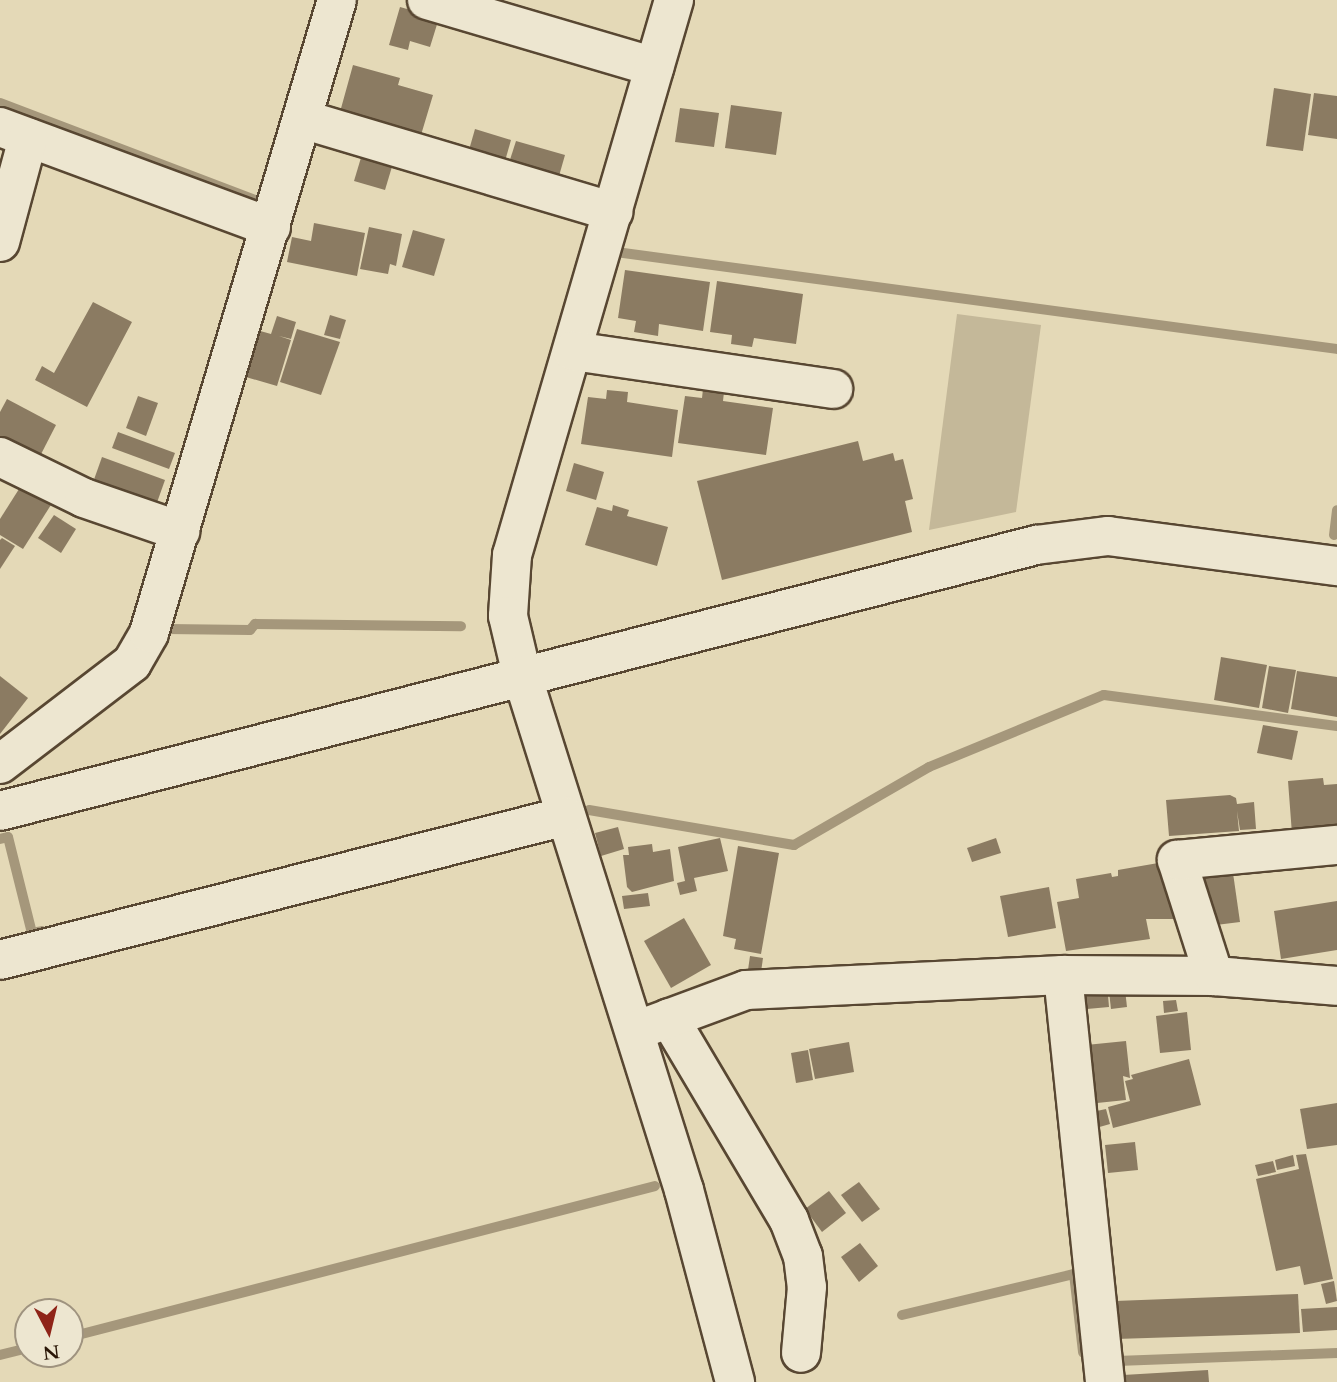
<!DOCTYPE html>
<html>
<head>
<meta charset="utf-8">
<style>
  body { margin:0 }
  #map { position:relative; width:1337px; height:1382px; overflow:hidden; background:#e4d9b7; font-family:Cardo,serif }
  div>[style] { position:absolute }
  .green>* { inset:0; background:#c4b899 }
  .stream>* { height:10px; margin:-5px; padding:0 5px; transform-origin:5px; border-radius:5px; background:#a5977b }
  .building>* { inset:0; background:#8b7b62 }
  .roads { filter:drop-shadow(2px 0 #584732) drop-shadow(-2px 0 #584732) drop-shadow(0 2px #584732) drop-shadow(0 -2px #584732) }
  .minor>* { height:38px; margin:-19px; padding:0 19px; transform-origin:19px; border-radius:19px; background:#ede6d0 }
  span { translate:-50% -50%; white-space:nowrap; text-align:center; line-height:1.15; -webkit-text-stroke:5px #ede6d0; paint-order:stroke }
  .north { position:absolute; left:14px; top:1298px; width:70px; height:70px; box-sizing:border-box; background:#ede6d0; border:2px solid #9f937f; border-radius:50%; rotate:173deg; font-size:19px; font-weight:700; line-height:28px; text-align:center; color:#2a1606 }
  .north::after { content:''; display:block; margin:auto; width:24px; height:32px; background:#8f2418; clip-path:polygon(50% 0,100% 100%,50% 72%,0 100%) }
</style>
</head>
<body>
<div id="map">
  <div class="green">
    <i style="clip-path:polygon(957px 314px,1041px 325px,1016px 512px,929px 530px)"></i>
  </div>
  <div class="stream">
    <i style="left:0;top:103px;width:278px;rotate:20.8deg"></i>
    <i style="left:618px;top:246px;width:6px;rotate:108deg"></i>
    <i style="left:616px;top:252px;width:727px;rotate:7.66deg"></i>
    <i style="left:1334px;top:535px;width:25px;rotate:-83deg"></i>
    <i style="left:167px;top:629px;width:83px;rotate:0.7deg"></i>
    <i style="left:250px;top:630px;width:8px;rotate:-50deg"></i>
    <i style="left:255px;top:624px;width:206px;rotate:0.6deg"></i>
    <i style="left:589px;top:810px;width:208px;rotate:9.7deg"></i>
    <i style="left:794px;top:845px;width:156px;rotate:-30deg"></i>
    <i style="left:929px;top:767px;width:189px;rotate:-22.4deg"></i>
    <i style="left:1104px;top:695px;width:235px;rotate:7.6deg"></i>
    <i style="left:0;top:839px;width:8px;rotate:-14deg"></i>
    <i style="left:8px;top:837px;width:99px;rotate:76deg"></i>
    <i style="left:32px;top:933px;width:10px;rotate:-11deg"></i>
    <i style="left:902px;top:1315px;width:177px;rotate:-13.4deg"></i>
    <i style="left:1074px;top:1274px;width:79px;rotate:83.4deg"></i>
    <i style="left:70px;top:1337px;width:604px;rotate:-14.47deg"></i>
    <i style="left:0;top:1355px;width:29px;rotate:-14deg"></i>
    <i style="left:1117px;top:1361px;width:220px;rotate:-2.1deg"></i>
  </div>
  <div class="building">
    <i style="clip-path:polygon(400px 7px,439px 18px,430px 47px,410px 41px,408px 50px,389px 45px)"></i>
    <i style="clip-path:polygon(353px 65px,400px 78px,398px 85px,433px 95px,421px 135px,340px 112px)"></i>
    <i style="clip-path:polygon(1274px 88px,1311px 94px,1303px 151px,1266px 146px)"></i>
    <i style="clip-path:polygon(1314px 93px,1337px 96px,1337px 139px,1308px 135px)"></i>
    <i style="clip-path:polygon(731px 105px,782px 112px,776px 155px,725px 148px)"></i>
    <i style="clip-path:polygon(680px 108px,719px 113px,714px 147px,675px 142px)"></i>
    <i style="clip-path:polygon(475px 129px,511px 140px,503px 168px,467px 157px)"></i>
    <i style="clip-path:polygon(516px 141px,565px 155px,557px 183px,507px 169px)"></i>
    <i style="clip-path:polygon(363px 151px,394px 160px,385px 190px,354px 181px)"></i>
    <i style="clip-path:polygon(314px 223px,365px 233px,357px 276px,287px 262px,292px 237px,311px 241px)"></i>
    <i style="clip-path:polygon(369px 227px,402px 234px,396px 266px,390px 264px,388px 274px,360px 269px)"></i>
    <i style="clip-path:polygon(413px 230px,445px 239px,434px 276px,402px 267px)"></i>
    <i style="clip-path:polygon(625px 270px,710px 282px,703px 331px,659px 324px,658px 336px,634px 332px,636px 321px,618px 318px)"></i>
    <i style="clip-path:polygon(717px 281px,803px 294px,796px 344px,754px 338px,752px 347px,731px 344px,732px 335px,710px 332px)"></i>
    <i style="clip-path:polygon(93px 302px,132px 322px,87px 407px,35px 380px,42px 366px,54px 373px)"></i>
    <i style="clip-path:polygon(330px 315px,346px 320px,340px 339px,324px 335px)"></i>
    <i style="clip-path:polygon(277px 316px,296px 322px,291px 339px,279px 336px,291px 340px,277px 386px,239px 375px,253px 329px,271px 334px)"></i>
    <i style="clip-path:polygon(297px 329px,340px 342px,321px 395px,280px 382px)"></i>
    <i style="clip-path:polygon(703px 389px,724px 392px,723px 401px,773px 408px,766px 455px,678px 443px,685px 396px,702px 398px)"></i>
    <i style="clip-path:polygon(607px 390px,628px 392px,627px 402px,678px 410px,672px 457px,581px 444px,588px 397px,606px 399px)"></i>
    <i style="clip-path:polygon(138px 396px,158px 403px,146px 436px,126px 428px)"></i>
    <i style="clip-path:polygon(7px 399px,56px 425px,38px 460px,0 440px,0 412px)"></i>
    <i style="clip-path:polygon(118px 432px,175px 453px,169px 469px,112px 448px)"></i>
    <i style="clip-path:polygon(858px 441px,863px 461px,893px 453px,895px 461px,903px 459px,913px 499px,905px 501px,912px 532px,722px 580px,697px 481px)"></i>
    <i style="clip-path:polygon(102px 457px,165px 480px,154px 511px,91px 488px)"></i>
    <i style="clip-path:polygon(574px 463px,604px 472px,596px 500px,566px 491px)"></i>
    <i style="clip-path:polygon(26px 478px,56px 497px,23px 549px,0 535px,0 519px)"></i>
    <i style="clip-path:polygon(613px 505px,629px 510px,627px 516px,668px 527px,657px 566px,585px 545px,597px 507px,612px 511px)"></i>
    <i style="clip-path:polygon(54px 515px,76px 529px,61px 553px,38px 538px)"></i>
    <i style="clip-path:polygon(2px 538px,15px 546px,0 569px,0 540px)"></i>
    <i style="clip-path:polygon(1221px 657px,1267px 665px,1259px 708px,1214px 700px)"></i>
    <i style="clip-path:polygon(1269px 666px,1296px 670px,1288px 713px,1262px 708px)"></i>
    <i style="clip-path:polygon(1297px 671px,1337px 677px,1337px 717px,1291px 709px)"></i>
    <i style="clip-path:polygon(0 676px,28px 698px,0 734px)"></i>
    <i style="clip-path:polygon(1263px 725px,1298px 731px,1292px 760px,1257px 753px)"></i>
    <i style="clip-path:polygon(1323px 778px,1324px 785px,1337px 784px,1337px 831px,1292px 834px,1288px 781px)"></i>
    <i style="clip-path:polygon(1230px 795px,1236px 798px,1237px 804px,1254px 802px,1256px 829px,1240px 830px,1237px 811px,1239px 831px,1169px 836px,1166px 800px)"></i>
    <i style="clip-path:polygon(618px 827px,624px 849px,601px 856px,595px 833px)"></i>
    <i style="clip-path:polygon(720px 838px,728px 871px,694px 878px,697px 891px,680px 895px,677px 883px,685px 881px,678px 847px)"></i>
    <i style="clip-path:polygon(996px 838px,1001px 853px,972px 862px,967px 848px)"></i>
    <i style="clip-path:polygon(652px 844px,653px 852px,670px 849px,674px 881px,632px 892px,627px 887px,623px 855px,629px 855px,628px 847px)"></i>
    <i style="clip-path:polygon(738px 846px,779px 853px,761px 954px,734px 949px,736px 939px,723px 936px)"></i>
    <i style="clip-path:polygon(1164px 862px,1174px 919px,1146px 919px,1150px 939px,1066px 951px,1057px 902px,1079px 898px,1076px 879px,1111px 873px,1112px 877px,1118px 876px,1118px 870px)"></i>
    <i style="clip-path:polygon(1233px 873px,1240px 922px,1208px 926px,1201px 877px)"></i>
    <i style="clip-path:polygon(1049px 887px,1056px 928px,1008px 937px,1000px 896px)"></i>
    <i style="clip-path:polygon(648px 893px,650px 906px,624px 909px,622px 896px)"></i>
    <i style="clip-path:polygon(1337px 901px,1337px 950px,1281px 959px,1274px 911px)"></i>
    <i style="clip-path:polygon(684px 918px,711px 965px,671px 988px,644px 941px)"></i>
    <i style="clip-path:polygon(750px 956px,763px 958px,761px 972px,748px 970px)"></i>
    <i style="clip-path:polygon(1124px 981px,1127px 1007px,1111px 1009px,1108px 983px)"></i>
    <i style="clip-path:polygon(1107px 983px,1109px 1007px,1087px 1009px,1084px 985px)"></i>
    <i style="clip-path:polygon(1176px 1000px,1178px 1011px,1164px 1013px,1163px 1001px)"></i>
    <i style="clip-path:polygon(1187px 1012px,1191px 1050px,1160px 1053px,1156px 1016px)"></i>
    <i style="clip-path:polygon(1126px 1041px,1130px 1078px,1123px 1076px,1126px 1100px,1097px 1103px,1086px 1045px)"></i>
    <i style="clip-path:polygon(849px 1042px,854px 1072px,815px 1079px,809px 1049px)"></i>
    <i style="clip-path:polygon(808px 1050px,813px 1080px,796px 1083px,791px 1053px)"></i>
    <i style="clip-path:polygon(1189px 1059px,1201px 1105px,1113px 1128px,1108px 1107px,1130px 1101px,1125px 1081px,1133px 1079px,1131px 1075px)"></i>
    <i style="clip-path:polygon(1337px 1103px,1337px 1145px,1307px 1149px,1300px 1109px)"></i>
    <i style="clip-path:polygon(1106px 1109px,1110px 1124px,1096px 1128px,1092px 1112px)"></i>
    <i style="clip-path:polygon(1135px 1142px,1138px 1170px,1108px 1173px,1105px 1145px)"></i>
    <i style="clip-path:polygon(1306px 1154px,1333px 1279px,1304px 1285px,1300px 1266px,1276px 1271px,1256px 1179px,1299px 1169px,1296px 1155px)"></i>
    <i style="clip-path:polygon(1293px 1155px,1295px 1166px,1277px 1170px,1275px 1160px)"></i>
    <i style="clip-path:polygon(1273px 1161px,1276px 1172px,1258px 1176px,1255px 1165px)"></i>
    <i style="clip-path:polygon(859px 1182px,880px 1209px,862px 1222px,841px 1195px)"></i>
    <i style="clip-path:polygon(829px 1191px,846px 1213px,822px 1232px,805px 1209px)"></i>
    <i style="clip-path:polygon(860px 1243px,878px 1266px,859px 1282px,841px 1257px)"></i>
    <i style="clip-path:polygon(1334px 1281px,1337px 1301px,1326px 1304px,1321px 1284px)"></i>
    <i style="clip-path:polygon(1298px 1294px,1300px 1333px,1116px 1339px,1115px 1301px)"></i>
    <i style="clip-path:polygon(1337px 1307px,1337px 1330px,1303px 1332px,1301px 1309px)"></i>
    <i style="clip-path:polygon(1208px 1370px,1209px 1382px,1123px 1382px,1123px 1375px)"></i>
  </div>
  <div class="roads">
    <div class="minor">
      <i style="left:427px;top:0;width:237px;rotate:16.4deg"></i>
      <i style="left:674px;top:0;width:578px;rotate:106.27deg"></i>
      <i style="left:512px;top:555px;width:61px;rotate:93.8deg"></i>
      <i style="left:508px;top:616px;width:61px;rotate:76.7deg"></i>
      <i style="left:522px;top:675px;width:540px;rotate:72.54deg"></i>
      <i style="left:684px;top:1190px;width:199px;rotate:75.1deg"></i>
      <i style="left:302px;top:119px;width:325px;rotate:16.6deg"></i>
      <i style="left:0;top:127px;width:289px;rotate:20.3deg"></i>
      <i style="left:0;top:242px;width:108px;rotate:-74.9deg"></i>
      <i style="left:573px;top:351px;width:263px;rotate:8.3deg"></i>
      <i style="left:0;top:457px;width:93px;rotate:26deg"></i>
      <i style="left:84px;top:498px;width:102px;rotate:19deg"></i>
      <i style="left:0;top:764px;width:166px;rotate:-37.4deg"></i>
      <i style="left:132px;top:663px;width:34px;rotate:-60deg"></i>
      <i style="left:149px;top:633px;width:660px;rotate:-73.46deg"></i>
      <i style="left:0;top:811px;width:1070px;rotate:-14.4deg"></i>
      <i style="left:1036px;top:545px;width:73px;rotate:-7.1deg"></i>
      <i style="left:1108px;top:536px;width:231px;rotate:7.5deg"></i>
      <i style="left:0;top:960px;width:584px;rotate:-14.27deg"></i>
      <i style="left:1063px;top:975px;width:409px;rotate:84.1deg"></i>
      <i style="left:1214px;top:976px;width:122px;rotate:-107.7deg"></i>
      <i style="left:1177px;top:860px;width:161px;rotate:-5.4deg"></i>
      <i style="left:669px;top:1018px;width:235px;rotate:59.3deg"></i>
      <i style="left:789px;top:1220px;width:39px;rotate:69deg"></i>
      <i style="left:803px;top:1256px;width:31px;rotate:83deg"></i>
      <i style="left:807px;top:1287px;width:66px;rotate:95.2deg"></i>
      <i style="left:635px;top:1031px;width:118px;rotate:-20.3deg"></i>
      <i style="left:746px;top:990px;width:317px;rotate:-2.7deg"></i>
      <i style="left:1063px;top:975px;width:151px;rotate:0.4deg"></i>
      <i style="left:1214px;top:976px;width:123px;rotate:4.6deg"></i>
    </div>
  </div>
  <div class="north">N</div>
</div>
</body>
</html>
